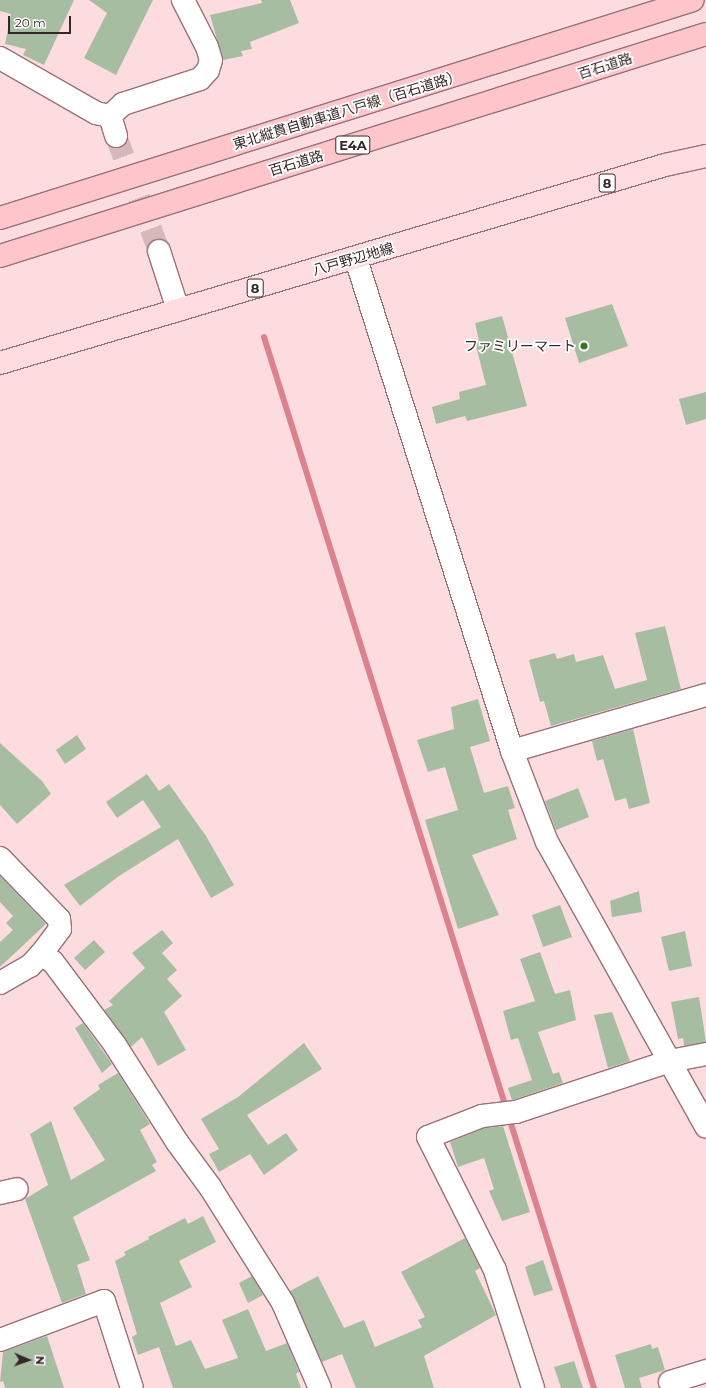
<!DOCTYPE html>
<html>
<head>
<meta charset="utf-8">
<style>
  body { margin:0 }
  #map { position:relative; width:706px; height:1388px; overflow:hidden; background:#fddcdf; font-family:Montserrat,"Noto Sans JP",sans-serif }
  div>[style] { position:absolute }
  .stream>* { height:6px; margin:-3px; padding:0 3px; transform-origin:3px; border-radius:3px; background:#db828e }
  .building>* { inset:0; background:#a7bda2 }
  .minor-tunnel>* { height:22px; margin-top:-11px; transform-origin:0; background:repeating-linear-gradient(90deg,#d5b8ba 0 22px,transparent 0 33px) }
  .roads { filter:drop-shadow(1px 0 #967276) drop-shadow(-1px 0 #967276) drop-shadow(0 1px #967276) drop-shadow(0 -1px #967276) }
  .minor>* { height:22px; margin:-11px; padding:0 11px; transform-origin:11px; border-radius:11px; background:#fff }
  .major>* { height:22px; margin:-11px; padding:0 11px; transform-origin:11px; border-radius:11px; background:#fedce0 }
  .highway>* { height:22px; margin:-11px; padding:0 11px; transform-origin:11px; border-radius:11px; background:#fec5cb }
  .dots>* { width:11px; height:11px; translate:-50% -50%; box-sizing:border-box; border:2px solid #fff; border-radius:50% }
  span { translate:-50% -50%; white-space:nowrap; text-align:center; line-height:1.15; -webkit-text-stroke:3.5px #fff; paint-order:stroke }
  .shield-label span { padding:1px 3px; background:#fff; border:1px solid; border-radius:3px; -webkit-text-stroke-width:0 }
  .shield-label { font-size:13px; color:#362728; font-weight:700 }
  .street-label { font-size:14px; color:#362728 }
  .poi-label { font-size:14px; color:#362728 }
  .right { translate:-100% -50%; text-align:right }
  .north { position:absolute; left:8px; top:1340px; width:40px; height:40px; -webkit-text-stroke:3px #fff; paint-order:stroke; rotate:92deg; font-size:11px; font-weight:700; line-height:16px; text-align:center; color:#362728 }
  .north::after { content:''; display:block; margin:auto; width:14px; height:18px; background:#362728; clip-path:polygon(50% 0,100% 100%,50% 72%,0 100%) }
  .scale { position:absolute; left:8px; top:16px; width:63px; height:18px; box-sizing:border-box; border:2px solid #362728; border-top:0; padding-left:5px; font-size:12px; line-height:14px; white-space:nowrap; color:#362728; -webkit-text-stroke:3px #fff; paint-order:stroke }
</style>
</head>
<body>
<div id="map">
  <div class="stream">
    <i style="left:264px;top:337px;width:1102px;rotate:72.57deg"></i>
  </div>
  <div class="building">
    <i style="clip-path:polygon(0 0,74px 0,44px 65px,23px 55px,26px 49px,5px 44px,11px 14px,0 11px)"></i>
    <i style="clip-path:polygon(89px 0,153px 0,116px 75px,84px 58px,107px 13px)"></i>
    <i style="clip-path:polygon(261px 0,290px 0,299px 23px,250px 42px,252px 49px,241px 51px,243px 56px,223px 60px,210px 15px,262px 3px)"></i>
    <i style="clip-path:polygon(612px 304px,628px 346px,579px 363px,565px 318px)"></i>
    <i style="clip-path:polygon(502px 316px,527px 406px,467px 421px,465px 416px,436px 424px,432px 407px,460px 399px,459px 392px,486px 385px,475px 342px,479px 341px,475px 323px)"></i>
    <i style="clip-path:polygon(706px 392px,706px 419px,686px 425px,679px 399px)"></i>
    <i style="clip-path:polygon(665px 626px,681px 689px,551px 726px,544px 701px,540px 702px,529px 660px,555px 653px,557px 659px,574px 654px,576px 662px,603px 655px,615px 689px,647px 680px,635px 633px)"></i>
    <i style="clip-path:polygon(478px 699px,490px 741px,470px 747px,484px 793px,508px 786px,515px 808px,508px 810px,517px 839px,472px 855px,499px 915px,458px 929px,425px 820px,458px 810px,445px 767px,428px 772px,417px 740px,454px 729px,451px 707px)"></i>
    <i style="clip-path:polygon(633px 729px,650px 803px,629px 809px,626px 798px,615px 801px,603px 759px,597px 761px,592px 741px)"></i>
    <i style="clip-path:polygon(77px 735px,86px 749px,65px 764px,56px 750px)"></i>
    <i style="clip-path:polygon(0 743px,42px 781px,51px 794px,17px 824px,0 805px)"></i>
    <i style="clip-path:polygon(147px 774px,159px 791px,169px 784px,206px 836px,234px 885px,211px 898px,178px 839px,119px 876px,80px 906px,64px 885px,161px 827px,143px 800px,117px 818px,106px 802px)"></i>
    <i style="clip-path:polygon(578px 788px,589px 817px,556px 830px,545px 801px)"></i>
    <i style="clip-path:polygon(0 876px,46px 924px,0 967px,0 942px,13px 930px,6px 923px,13px 916px,0 902px)"></i>
    <i style="clip-path:polygon(639px 891px,642px 912px,612px 917px,610px 901px)"></i>
    <i style="clip-path:polygon(560px 905px,572px 937px,543px 947px,532px 915px)"></i>
    <i style="clip-path:polygon(162px 930px,173px 943px,162px 953px,177px 970px,167px 979px,182px 996px,164px 1012px,186px 1050px,158px 1066px,142px 1037px,131px 1047px,104px 1010px,113px 1005px,109px 1001px,145px 968px,132px 953px)"></i>
    <i style="clip-path:polygon(685px 931px,692px 966px,669px 971px,661px 937px)"></i>
    <i style="clip-path:polygon(94px 940px,105px 952px,85px 970px,74px 958px)"></i>
    <i style="clip-path:polygon(540px 952px,555px 994px,570px 990px,576px 1020px,538px 1032px,553px 1074px,559px 1072px,563px 1083px,512px 1100px,508px 1088px,532px 1080px,518px 1038px,511px 1040px,503px 1011px,535px 1001px,520px 959px)"></i>
    <i style="clip-path:polygon(699px 997px,706px 1042px,684px 1046px,683px 1038px,678px 1039px,671px 1002px)"></i>
    <i style="clip-path:polygon(612px 1012px,630px 1061px,608px 1068px,594px 1015px)"></i>
    <i style="clip-path:polygon(83px 1023px,112px 1064px,102px 1073px,75px 1028px)"></i>
    <i style="clip-path:polygon(304px 1043px,322px 1069px,247px 1115px,268px 1145px,286px 1133px,298px 1150px,264px 1175px,250px 1154px,219px 1172px,209px 1154px,219px 1149px,201px 1119px,238px 1097px)"></i>
    <i style="clip-path:polygon(118px 1073px,150px 1124px,140px 1130px,157px 1162px,152px 1165px,156px 1171px,73px 1217px,90px 1260px,77px 1265px,86px 1294px,62px 1303px,25px 1199px,48px 1185px,30px 1134px,51px 1121px,71px 1180px,105px 1160px,73px 1108px,100px 1089px,98px 1085px)"></i>
    <i style="clip-path:polygon(503px 1126px,530px 1212px,502px 1221px,489px 1191px,494px 1189px,484px 1158px,458px 1167px,450px 1142px,485px 1128px)"></i>
    <i style="clip-path:polygon(203px 1216px,216px 1242px,179px 1261px,192px 1287px,160px 1303px,176px 1346px,191px 1340px,205px 1369px,238px 1358px,222px 1320px,248px 1309px,266px 1351px,287px 1343px,299px 1372px,296px 1374px,301px 1388px,173px 1388px,159px 1347px,138px 1355px,132px 1337px,137px 1334px,115px 1261px,126px 1255px,124px 1252px,149px 1239px,148px 1237px,185px 1218px,188px 1224px)"></i>
    <i style="clip-path:polygon(465px 1238px,480px 1268px,475px 1271px,496px 1315px,424px 1356px,434px 1388px,356px 1388px,342px 1354px,322px 1362px,290px 1291px,318px 1276px,344px 1328px,364px 1320px,375px 1347px,422px 1327px,418px 1320px,425px 1317px,401px 1272px)"></i>
    <i style="clip-path:polygon(543px 1260px,553px 1290px,534px 1296px,525px 1267px)"></i>
    <i style="clip-path:polygon(252px 1276px,263px 1295px,248px 1303px,239px 1283px)"></i>
    <i style="clip-path:polygon(47px 1336px,64px 1388px,5px 1388px,3px 1381px,0 1382px,3px 1352px)"></i>
    <i style="clip-path:polygon(651px 1344px,652px 1349px,658px 1347px,665px 1370px,639px 1378px,642px 1388px,625px 1388px,615px 1355px)"></i>
    <i style="clip-path:polygon(574px 1361px,583px 1388px,561px 1388px,554px 1367px)"></i>
  </div>
  <div class="minor-tunnel">
    <i style="left:116px;top:136px;width:123px;rotate:69.5deg"></i>
  </div>
  <div class="roads">
    <div class="minor">
      <i style="left:0;top:58px;width:111px;rotate:29.8deg"></i>
      <i style="left:96px;top:113px;width:14px;rotate:12deg"></i>
      <i style="left:110px;top:116px;width:21px;rotate:73deg"></i>
      <i style="left:110px;top:116px;width:18px;rotate:-43deg"></i>
      <i style="left:123px;top:104px;width:81px;rotate:-18deg"></i>
      <i style="left:200px;top:79px;width:12px;rotate:-48deg"></i>
      <i style="left:208px;top:70px;width:10px;rotate:-73deg"></i>
      <i style="left:211px;top:60px;width:14px;rotate:-107deg"></i>
      <i style="left:207px;top:47px;width:53px;rotate:-117.1deg"></i>
      <i style="left:159px;top:251px;width:62px;rotate:72.1deg"></i>
      <i style="left:356px;top:259px;width:516px;rotate:72.41deg"></i>
      <i style="left:512px;top:751px;width:97px;rotate:69deg"></i>
      <i style="left:547px;top:842px;width:326px;rotate:60.8deg"></i>
      <i style="left:512px;top:751px;width:202px;rotate:-16.1deg"></i>
      <i style="left:0;top:858px;width:85px;rotate:46deg"></i>
      <i style="left:59px;top:919px;width:10px;rotate:84deg"></i>
      <i style="left:60px;top:929px;width:31px;rotate:127deg"></i>
      <i style="left:0;top:983px;width:34px;rotate:-30deg"></i>
      <i style="left:30px;top:966px;width:16px;rotate:-47deg"></i>
      <i style="left:41px;top:954px;width:14px;rotate:34deg"></i>
      <i style="left:53px;top:962px;width:104px;rotate:53.2deg"></i>
      <i style="left:115px;top:1045px;width:115px;rotate:57.4deg"></i>
      <i style="left:177px;top:1142px;width:56px;rotate:53.7deg"></i>
      <i style="left:210px;top:1187px;width:137px;rotate:57.8deg"></i>
      <i style="left:283px;top:1303px;width:93px;rotate:66.5deg"></i>
      <i style="left:0;top:1193px;width:17px;rotate:-13deg"></i>
      <i style="left:0;top:1340px;width:111px;rotate:-20.6deg"></i>
      <i style="left:104px;top:1301px;width:91px;rotate:72.2deg"></i>
      <i style="left:670px;top:1382px;width:38px;rotate:-17deg"></i>
      <i style="left:533px;top:1388px;width:124px;rotate:-107.9deg"></i>
      <i style="left:495px;top:1270px;width:149px;rotate:-116.7deg"></i>
      <i style="left:428px;top:1137px;width:58px;rotate:-21.3deg"></i>
      <i style="left:482px;top:1116px;width:34px;rotate:-7deg"></i>
      <i style="left:516px;top:1112px;width:162px;rotate:-18.3deg"></i>
      <i style="left:670px;top:1061px;width:37px;rotate:-11deg"></i>
    </div>
    <div class="major">
      <i style="left:0;top:363px;width:694px;rotate:-16.58deg"></i>
      <i style="left:665px;top:165px;width:42px;rotate:-12.4deg"></i>
    </div>
    <div class="highway">
      <i style="left:0;top:218px;width:726px;rotate:-17.46deg"></i>
      <i style="left:0;top:256px;width:740px;rotate:-17.46deg"></i>
    </div>
  </div>
  <div class="dots">
    <i style="left:584px;top:346px;background:#32791d"></i>
  </div>
  <div class="shield-label">
    <span style="left:353px;top:145px">E4A</span>
    <span style="left:607px;top:183px">8</span>
    <span style="left:255px;top:288px">8</span>
  </div>
  <div class="street-label">
    <span style="left:605px;top:66px;rotate:-18deg">百石道路</span>
    <span style="left:347px;top:110px;rotate:-17deg">東北縦貫自動車道八戸線（百石道路）</span>
    <span style="left:296px;top:163px;rotate:-17deg">百石道路</span>
    <span style="left:353px;top:259px;rotate:-16deg">八戸野辺地線</span>
  </div>
  <div class="poi-label">
    <span class="right" style="left:576px;top:346px">ファミリーマート</span>
  </div>
  <div class="north">N</div>
  <div class="scale">20 m</div>
</div>
</body>
</html>
